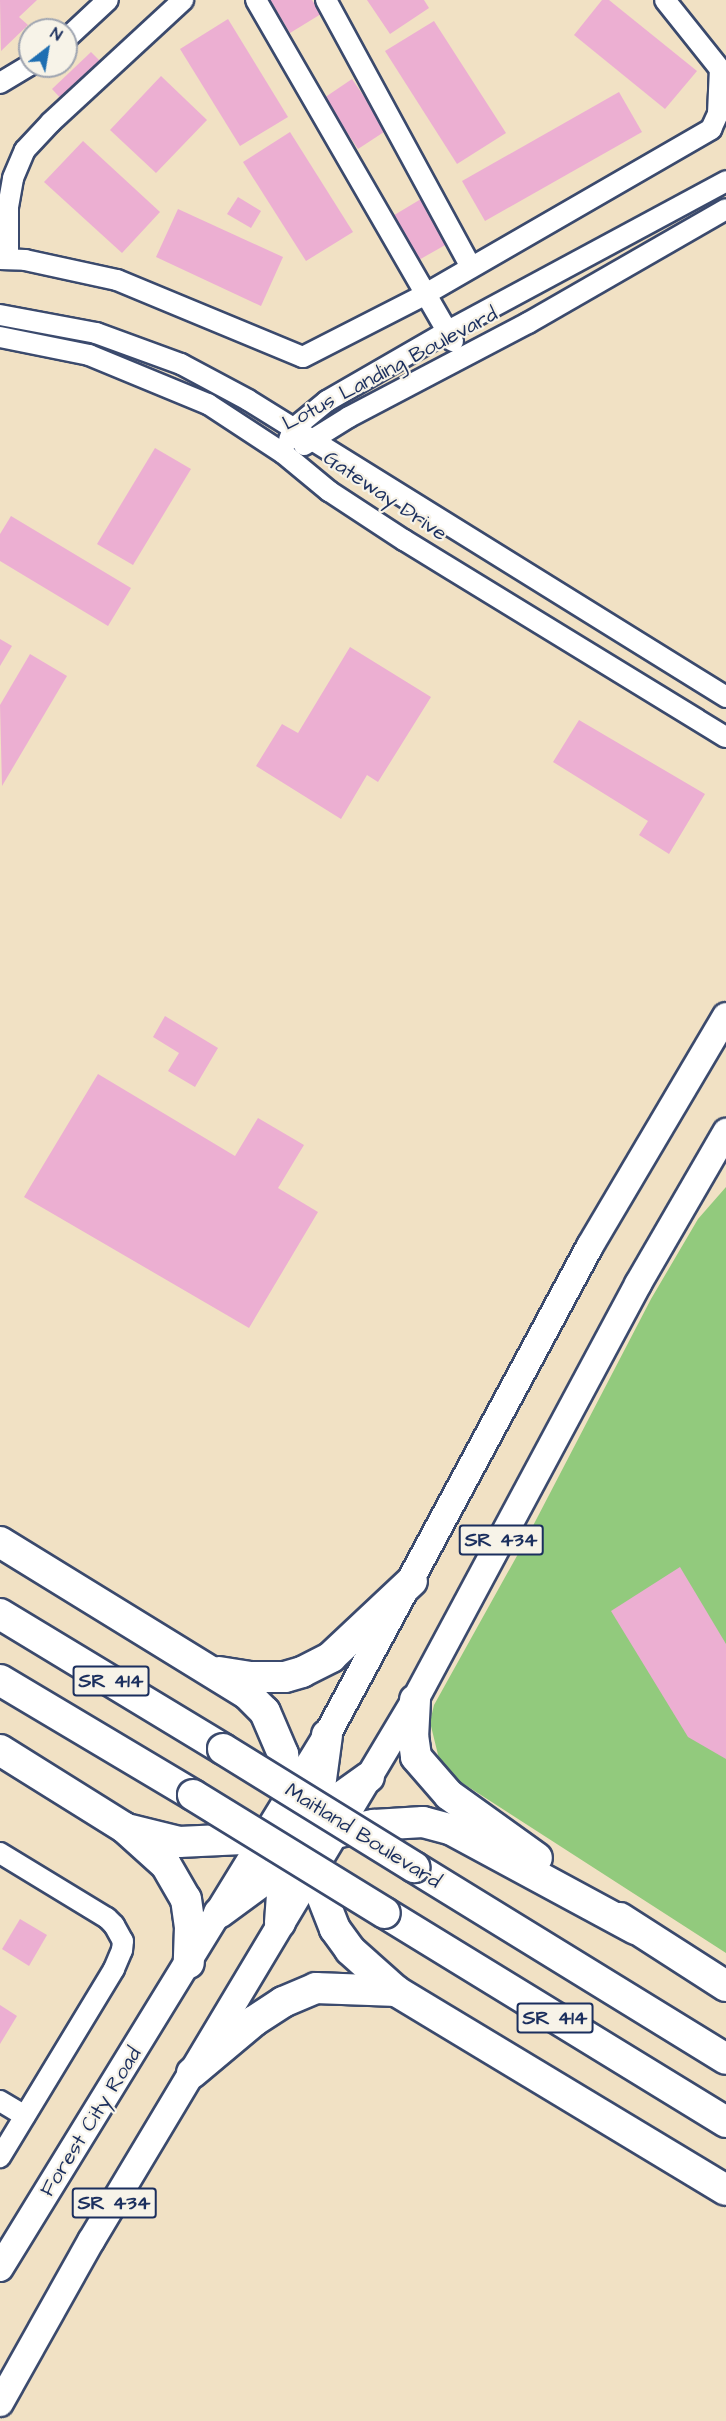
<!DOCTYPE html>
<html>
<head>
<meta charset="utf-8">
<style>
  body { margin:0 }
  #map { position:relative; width:726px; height:2421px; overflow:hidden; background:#f1e1c4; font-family:"Architects Daughter",sans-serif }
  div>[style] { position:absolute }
  .green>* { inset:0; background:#92ca7d }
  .building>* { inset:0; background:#ecafd2 }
  .roads { filter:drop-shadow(2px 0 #3b4a6d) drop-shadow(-2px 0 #3b4a6d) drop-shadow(0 2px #3b4a6d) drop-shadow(0 -2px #3b4a6d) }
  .minor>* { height:20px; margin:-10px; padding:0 10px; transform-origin:10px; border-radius:10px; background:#fff }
  .major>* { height:26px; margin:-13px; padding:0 13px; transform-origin:13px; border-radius:13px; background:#fff }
  .highway>* { height:30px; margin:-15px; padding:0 15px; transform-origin:15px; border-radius:15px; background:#fff }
  .bridges { filter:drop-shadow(2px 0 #3b4a6d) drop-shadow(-2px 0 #3b4a6d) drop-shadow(0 2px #3b4a6d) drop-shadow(0 -2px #3b4a6d) }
  .highway-bridge>* { height:30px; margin:-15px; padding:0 15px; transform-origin:15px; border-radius:15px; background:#fff }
  span { translate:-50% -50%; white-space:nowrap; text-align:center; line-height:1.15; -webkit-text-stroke:4.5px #f7f3e8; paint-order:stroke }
  .shield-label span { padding:2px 4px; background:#f7f3e8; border:2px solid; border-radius:4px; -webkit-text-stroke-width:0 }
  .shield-label { font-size:20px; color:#1b2f5e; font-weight:700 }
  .street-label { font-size:21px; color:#1b2f5e }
  .north { position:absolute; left:18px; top:18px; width:60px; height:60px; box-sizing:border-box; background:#f7f3e8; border:2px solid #9fa5b1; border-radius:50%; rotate:31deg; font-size:16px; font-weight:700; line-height:24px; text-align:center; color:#1b2f5e }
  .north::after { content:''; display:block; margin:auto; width:21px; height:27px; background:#1f6fb2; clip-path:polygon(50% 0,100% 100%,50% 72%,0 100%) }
</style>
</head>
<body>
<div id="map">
  <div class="green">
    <i style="clip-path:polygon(726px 1187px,726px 1953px,453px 1777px,440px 1763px,430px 1722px,434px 1705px,523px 1545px,651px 1299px,698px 1219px)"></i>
  </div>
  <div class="building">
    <i style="clip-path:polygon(0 0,37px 0,19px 17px,28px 25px,1px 51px)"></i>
    <i style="clip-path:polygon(270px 0,312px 0,321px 14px,290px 33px)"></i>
    <i style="clip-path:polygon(367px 0,424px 0,429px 8px,390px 34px)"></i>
    <i style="clip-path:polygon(602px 0,609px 0,697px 71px,665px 109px,574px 35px)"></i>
    <i style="clip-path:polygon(228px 19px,288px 117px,240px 146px,180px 49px)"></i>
    <i style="clip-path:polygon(434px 21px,506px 133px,457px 164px,385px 51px)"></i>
    <i style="clip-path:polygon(91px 52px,104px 65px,65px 103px,52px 89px)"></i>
    <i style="clip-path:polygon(161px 76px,207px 120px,156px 173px,110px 130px)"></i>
    <i style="clip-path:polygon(352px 79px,387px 130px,358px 149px,324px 98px)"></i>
    <i style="clip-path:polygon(619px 92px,642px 132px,485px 221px,462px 181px)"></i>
    <i style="clip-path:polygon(290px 132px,353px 232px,306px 261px,243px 162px)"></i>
    <i style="clip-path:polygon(83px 141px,160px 212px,122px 253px,44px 182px)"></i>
    <i style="clip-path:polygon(238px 197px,261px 211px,251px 228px,227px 214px)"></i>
    <i style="clip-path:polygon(421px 199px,447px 244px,417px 261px,391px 217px)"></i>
    <i style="clip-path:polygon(178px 209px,283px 257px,261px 306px,156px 257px)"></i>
    <i style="clip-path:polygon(155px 448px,191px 469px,133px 565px,97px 544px)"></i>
    <i style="clip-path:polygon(11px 516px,131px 588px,108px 626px,0 561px,0 534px)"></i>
    <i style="clip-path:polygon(0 639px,12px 646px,0 666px)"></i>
    <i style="clip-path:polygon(350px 647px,431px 697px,378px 782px,367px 775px,341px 819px,256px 766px,282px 724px,298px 733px)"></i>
    <i style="clip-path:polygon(30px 654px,67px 676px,2px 786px,0 705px)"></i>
    <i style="clip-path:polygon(579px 720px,705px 794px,669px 854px,639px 835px,648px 821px,553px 762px)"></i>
    <i style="clip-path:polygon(165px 1016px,218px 1048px,195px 1087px,168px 1071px,179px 1053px,153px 1037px)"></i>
    <i style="clip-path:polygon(98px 1074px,235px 1156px,258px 1118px,304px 1145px,278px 1188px,318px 1212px,249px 1328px,24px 1197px)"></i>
    <i style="clip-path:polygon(680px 1567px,726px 1644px,726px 1759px,688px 1737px,611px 1611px)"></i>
    <i style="clip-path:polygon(20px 1919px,47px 1935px,29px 1966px,2px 1949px)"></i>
    <i style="clip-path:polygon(0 2005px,17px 2016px,0 2044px)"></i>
  </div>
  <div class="roads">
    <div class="minor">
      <i style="left:256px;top:0;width:394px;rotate:60deg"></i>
      <i style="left:326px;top:0;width:304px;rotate:61.5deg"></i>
      <i style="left:66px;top:39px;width:57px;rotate:-42.9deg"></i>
      <i style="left:0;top:83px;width:35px;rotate:-31deg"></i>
      <i style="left:0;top:259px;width:25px;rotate:2deg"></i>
      <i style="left:25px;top:260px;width:94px;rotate:12.3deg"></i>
      <i style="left:117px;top:280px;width:201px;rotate:22.5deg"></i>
      <i style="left:303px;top:357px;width:136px;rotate:-27.1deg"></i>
      <i style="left:424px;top:295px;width:332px;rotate:-30deg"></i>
      <i style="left:711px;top:129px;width:17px;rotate:-65deg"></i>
      <i style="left:718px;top:114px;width:45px;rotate:-87.5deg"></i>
      <i style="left:720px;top:69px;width:88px;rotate:-128.6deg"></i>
      <i style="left:8px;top:259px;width:52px;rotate:-90deg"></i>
      <i style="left:8px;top:207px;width:29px;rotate:-80deg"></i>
      <i style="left:13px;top:178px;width:30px;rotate:-67deg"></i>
      <i style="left:25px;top:150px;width:38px;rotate:-47deg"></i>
      <i style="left:51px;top:122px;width:180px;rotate:-42.7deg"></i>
      <i style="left:0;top:315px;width:98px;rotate:10.6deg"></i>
      <i style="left:96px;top:333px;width:90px;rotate:20deg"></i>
      <i style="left:181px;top:364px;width:76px;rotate:28.2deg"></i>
      <i style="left:248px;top:400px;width:563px;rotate:31.85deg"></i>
      <i style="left:0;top:337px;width:91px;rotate:11.4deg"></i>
      <i style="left:89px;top:355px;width:129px;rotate:22.4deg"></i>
      <i style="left:208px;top:404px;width:90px;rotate:33.2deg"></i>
      <i style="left:283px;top:453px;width:60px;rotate:39.6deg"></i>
      <i style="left:329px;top:491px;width:90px;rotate:33.2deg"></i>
      <i style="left:404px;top:540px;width:377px;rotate:31.5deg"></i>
      <i style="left:289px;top:440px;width:12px;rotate:-70deg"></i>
      <i style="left:293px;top:429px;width:44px;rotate:-39.5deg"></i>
      <i style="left:327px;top:401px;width:140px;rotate:-30deg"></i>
      <i style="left:448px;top:331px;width:316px;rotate:-28.3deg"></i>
      <i style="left:304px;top:445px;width:53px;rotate:-31.9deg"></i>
      <i style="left:349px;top:417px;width:202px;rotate:-27.7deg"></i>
      <i style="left:528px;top:323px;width:228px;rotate:-29.9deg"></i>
      <i style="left:0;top:1853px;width:125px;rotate:31.3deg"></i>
      <i style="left:107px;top:1918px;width:10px;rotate:45deg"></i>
      <i style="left:114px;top:1925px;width:18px;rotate:61deg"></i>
      <i style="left:123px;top:1941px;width:9px;rotate:96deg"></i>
      <i style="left:122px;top:1950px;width:21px;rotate:113deg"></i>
      <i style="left:114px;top:1969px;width:220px;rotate:121.2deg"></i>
      <i style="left:0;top:2101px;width:29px;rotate:31deg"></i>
    </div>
    <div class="major">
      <i style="left:0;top:2268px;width:625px;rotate:-58.47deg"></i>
      <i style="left:327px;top:1735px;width:555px;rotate:-61.73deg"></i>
      <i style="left:590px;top:1246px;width:267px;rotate:-59.4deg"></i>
      <i style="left:0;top:2403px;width:186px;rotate:-60.7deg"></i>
      <i style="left:91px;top:2241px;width:631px;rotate:-59.08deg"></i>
      <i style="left:415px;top:1700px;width:472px;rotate:-61.8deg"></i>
      <i style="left:638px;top:1284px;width:176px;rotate:-59.9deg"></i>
    </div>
    <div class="highway">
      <i style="left:0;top:1542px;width:290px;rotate:31.6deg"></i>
      <i style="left:247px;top:1694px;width:25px;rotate:45deg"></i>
      <i style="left:265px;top:1712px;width:46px;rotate:66.8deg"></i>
      <i style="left:283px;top:1754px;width:43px;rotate:82.1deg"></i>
      <i style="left:289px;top:1797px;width:126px;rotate:94.1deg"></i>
      <i style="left:0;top:1614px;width:261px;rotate:31.2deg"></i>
      <i style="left:219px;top:1672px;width:32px;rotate:9deg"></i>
      <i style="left:251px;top:1677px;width:34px"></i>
      <i style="left:285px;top:1677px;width:18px;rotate:-16deg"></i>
      <i style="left:302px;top:1672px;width:33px;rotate:-27deg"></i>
      <i style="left:331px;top:1657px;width:111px;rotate:-43.2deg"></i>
      <i style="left:0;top:1680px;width:225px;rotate:30.8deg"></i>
      <i style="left:415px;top:1700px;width:35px;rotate:93deg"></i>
      <i style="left:413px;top:1735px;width:22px;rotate:82deg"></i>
      <i style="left:416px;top:1757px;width:50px;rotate:49deg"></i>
      <i style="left:449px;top:1795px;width:108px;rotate:35.6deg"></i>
      <i style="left:327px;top:1735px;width:112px;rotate:97.7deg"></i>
      <i style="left:312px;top:1846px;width:27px;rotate:88deg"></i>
      <i style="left:313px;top:1873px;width:60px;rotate:68.6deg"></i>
      <i style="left:335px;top:1929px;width:26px;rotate:54deg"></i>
      <i style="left:350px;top:1950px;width:62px;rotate:41.7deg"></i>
      <i style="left:396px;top:1991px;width:385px;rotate:31.1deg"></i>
      <i style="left:0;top:1750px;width:147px;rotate:32deg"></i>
      <i style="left:125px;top:1828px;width:55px;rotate:42.1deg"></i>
      <i style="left:166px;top:1865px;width:39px;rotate:60deg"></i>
      <i style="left:186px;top:1899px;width:28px;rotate:82deg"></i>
      <i style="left:190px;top:1927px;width:36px;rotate:92deg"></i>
      <i style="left:131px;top:1830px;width:49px;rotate:14deg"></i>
      <i style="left:179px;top:1842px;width:85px;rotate:-2.7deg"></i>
      <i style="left:264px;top:1838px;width:57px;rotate:-23.9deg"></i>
      <i style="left:316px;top:1815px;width:65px;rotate:-35.6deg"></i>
      <i style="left:335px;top:1833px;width:40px;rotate:-12deg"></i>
      <i style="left:374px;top:1825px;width:49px;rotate:-3.5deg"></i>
      <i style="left:423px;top:1822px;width:30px;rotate:15deg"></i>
      <i style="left:452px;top:1830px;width:208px;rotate:28.4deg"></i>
      <i style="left:414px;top:1867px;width:366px;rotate:31.6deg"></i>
      <i style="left:219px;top:1913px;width:93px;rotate:-36.3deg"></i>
      <i style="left:385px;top:1913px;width:400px;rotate:31.5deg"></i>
      <i style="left:620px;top:1918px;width:126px;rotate:32.7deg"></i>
      <i style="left:192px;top:2073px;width:81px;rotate:-40deg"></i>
      <i style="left:254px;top:2021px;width:35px;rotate:-33deg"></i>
      <i style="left:283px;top:2002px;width:36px;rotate:-23deg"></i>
      <i style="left:316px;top:1988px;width:80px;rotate:2.1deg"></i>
    </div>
  </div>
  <div class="bridges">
    <div class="highway-bridge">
      <i style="left:223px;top:1749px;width:225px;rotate:31.7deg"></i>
      <i style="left:193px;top:1795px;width:225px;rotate:31.6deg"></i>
    </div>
  </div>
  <div class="shield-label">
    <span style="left:501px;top:1540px">SR 434</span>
    <span style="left:111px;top:1681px">SR 414</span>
    <span style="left:555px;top:2018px">SR 414</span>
    <span style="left:114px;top:2203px">SR 434</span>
  </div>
  <div class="street-label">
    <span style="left:390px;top:369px;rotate:-28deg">Lotus Landing Boulevard</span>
    <span style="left:385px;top:496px;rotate:34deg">Gateway Drive</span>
    <span style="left:363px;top:1836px;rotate:32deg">Maitland Boulevard</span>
    <span style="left:91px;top:2122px;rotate:-58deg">Forest City Road</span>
  </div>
  <div class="north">N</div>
</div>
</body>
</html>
